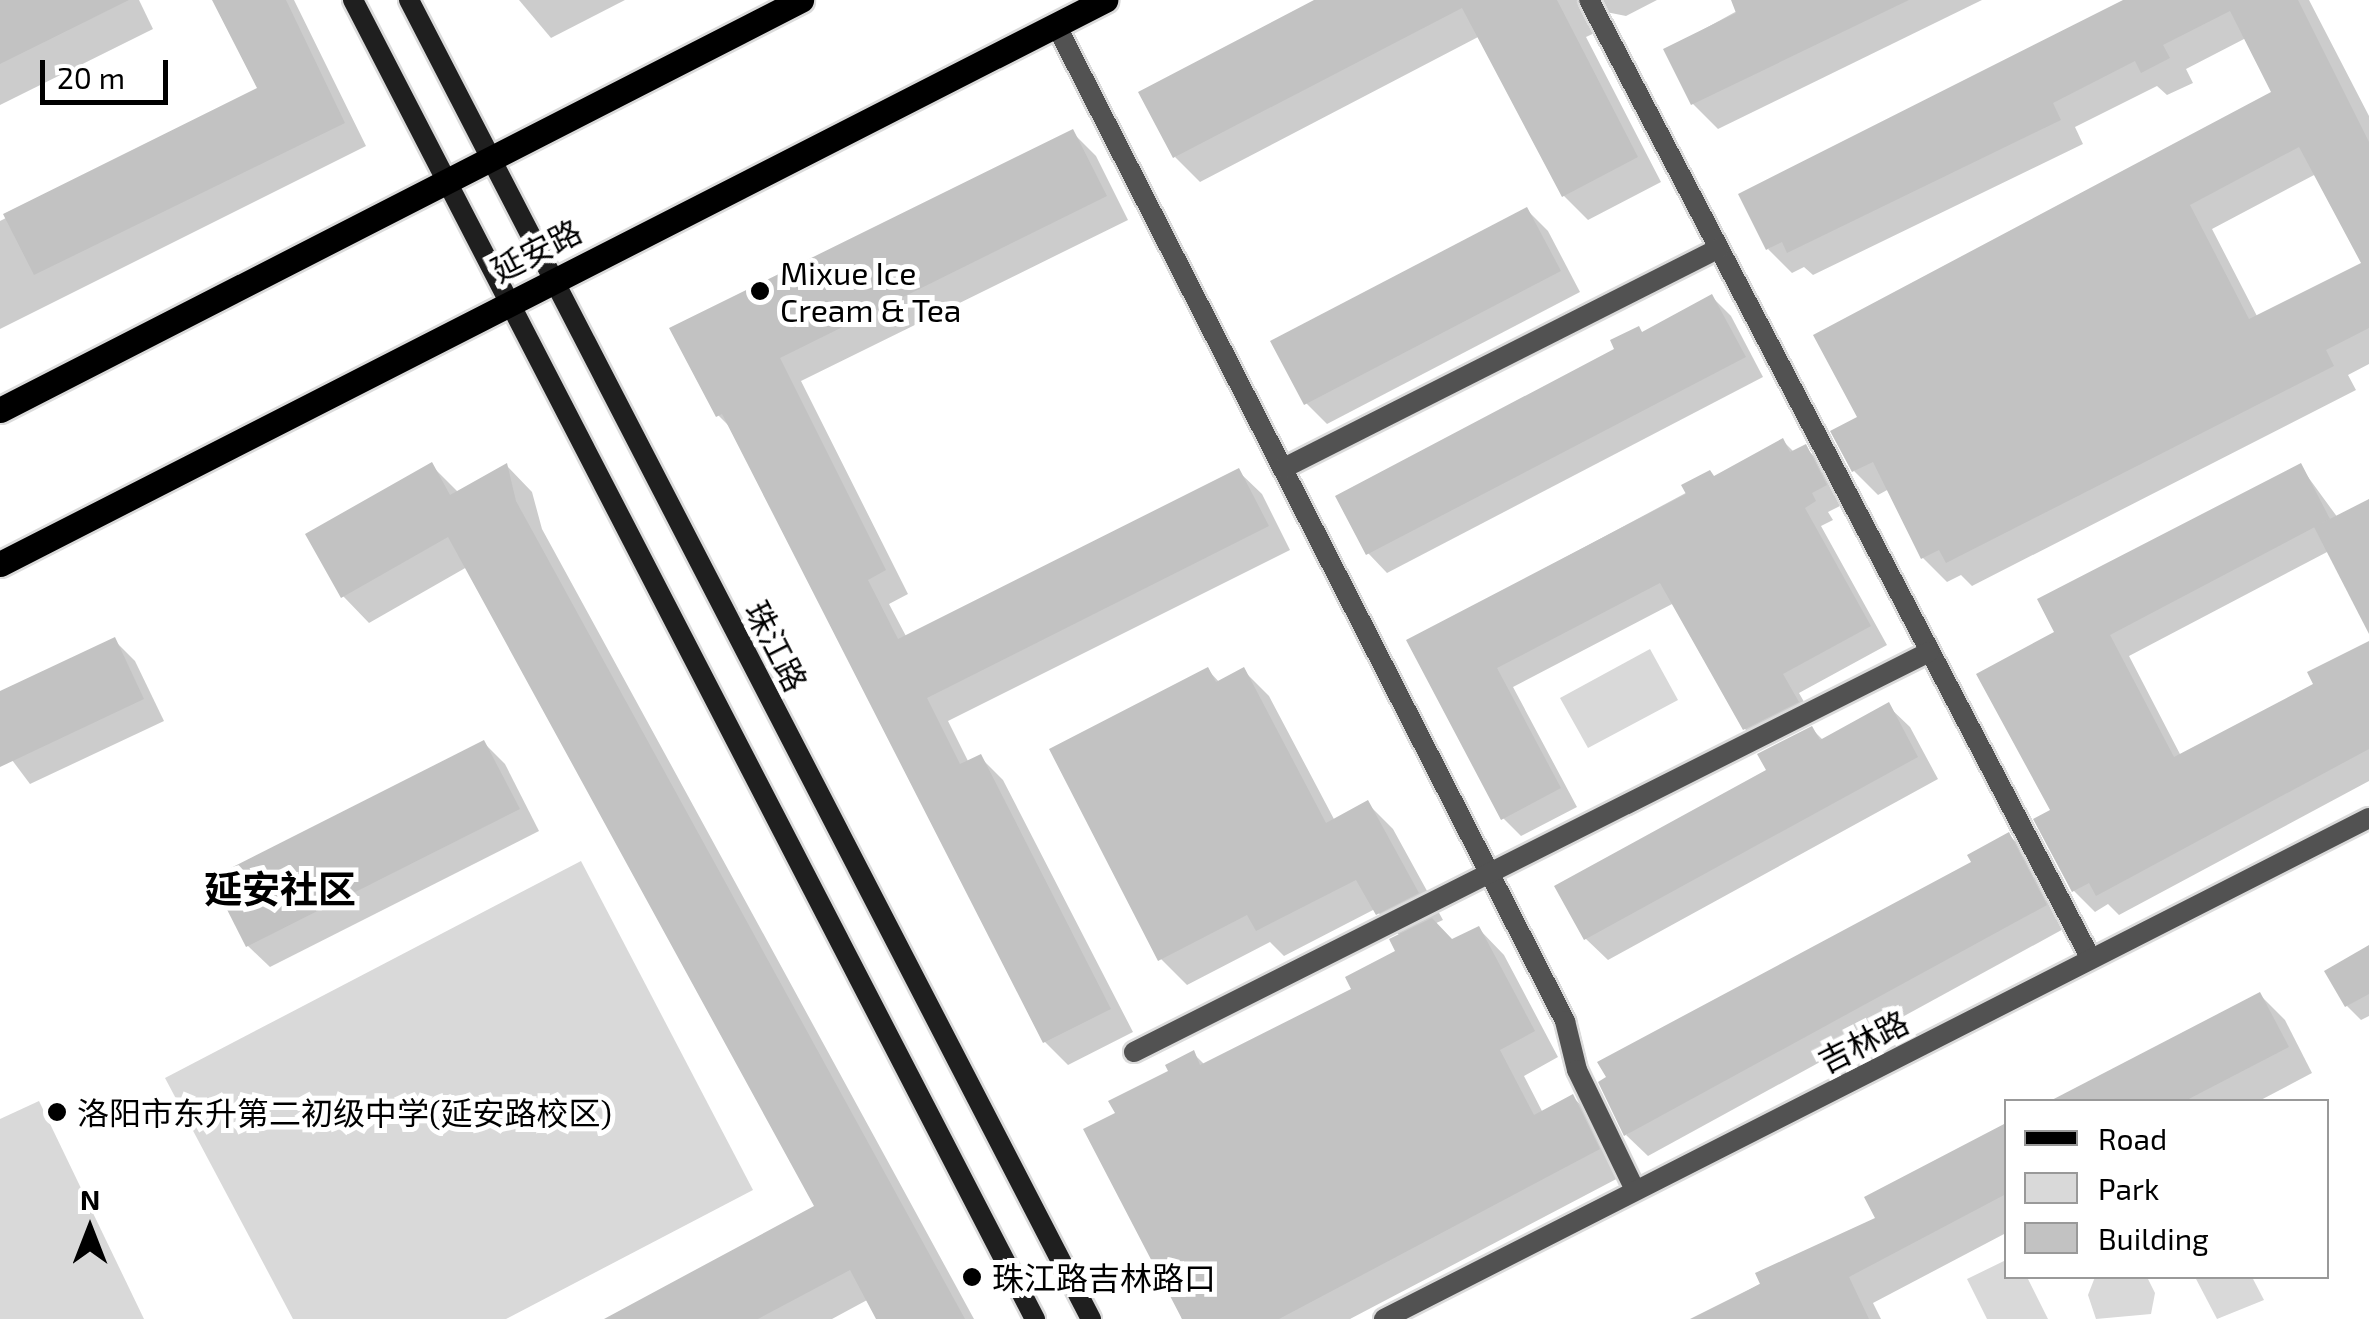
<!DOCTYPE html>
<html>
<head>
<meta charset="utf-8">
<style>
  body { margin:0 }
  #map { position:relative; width:2369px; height:1319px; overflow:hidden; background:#fff; font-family:"Exo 2","Noto Sans SC",sans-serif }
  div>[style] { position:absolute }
  .green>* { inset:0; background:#d9d9d9 }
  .shadow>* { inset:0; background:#0003 }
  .building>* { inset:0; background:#c2c2c2 }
  .roads { filter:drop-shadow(2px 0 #dbdbdb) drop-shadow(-2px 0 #dbdbdb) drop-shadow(0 2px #dbdbdb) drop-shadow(0 -2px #dbdbdb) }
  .street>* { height:20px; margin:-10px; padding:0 10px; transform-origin:10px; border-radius:10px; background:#525252 }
  .secondary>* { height:20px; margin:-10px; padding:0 10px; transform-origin:10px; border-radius:10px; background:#1f1f1f }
  .primary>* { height:25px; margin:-12.5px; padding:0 12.5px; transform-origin:12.5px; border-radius:12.5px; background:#000 }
  .dots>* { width:28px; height:28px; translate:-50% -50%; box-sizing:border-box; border:5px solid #fff; border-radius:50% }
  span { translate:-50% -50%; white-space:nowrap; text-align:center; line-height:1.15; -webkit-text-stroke:10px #fff; paint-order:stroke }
  .street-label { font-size:32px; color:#000 }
  .poi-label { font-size:32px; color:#000 }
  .left { translate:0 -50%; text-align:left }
  .quarter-label { font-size:38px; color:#000; font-weight:700 }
  .legend { position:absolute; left:2004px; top:1099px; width:325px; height:180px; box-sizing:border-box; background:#fff; border:2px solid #999; margin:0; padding:12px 18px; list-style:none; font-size:30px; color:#000 }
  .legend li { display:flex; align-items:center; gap:20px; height:50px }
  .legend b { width:50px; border:2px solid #999 }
  .north { position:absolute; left:40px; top:1179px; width:100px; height:100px; -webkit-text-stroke:8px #fff; paint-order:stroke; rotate:0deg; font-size:28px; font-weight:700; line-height:40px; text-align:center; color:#000 }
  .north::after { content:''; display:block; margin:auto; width:35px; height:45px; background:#000; clip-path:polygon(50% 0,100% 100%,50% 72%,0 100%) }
  .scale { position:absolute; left:40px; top:60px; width:128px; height:45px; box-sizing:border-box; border:5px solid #000; border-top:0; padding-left:12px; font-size:30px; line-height:35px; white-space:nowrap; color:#000; -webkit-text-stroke:8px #fff; paint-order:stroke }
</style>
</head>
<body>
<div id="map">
  <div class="green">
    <i style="clip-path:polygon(1650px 649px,1678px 700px,1588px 748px,1560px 698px)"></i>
    <i style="clip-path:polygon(581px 861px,753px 1190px,506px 1319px,293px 1319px,165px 1078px)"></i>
    <i style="clip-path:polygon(39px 1101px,144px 1319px,0 1319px,0 1119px)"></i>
    <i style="clip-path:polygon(2006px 1260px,2006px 1276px,2027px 1277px,2048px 1319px,1987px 1319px,1967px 1279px)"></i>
    <i style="clip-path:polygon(2095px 1277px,2147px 1277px,2155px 1293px,2151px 1314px,2096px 1319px,2088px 1295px)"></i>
    <i style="clip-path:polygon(2195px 1277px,2252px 1277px,2264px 1300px,2217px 1319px)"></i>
  </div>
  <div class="shadow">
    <i style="clip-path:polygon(0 0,139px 0,153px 29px,0 105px)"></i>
    <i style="clip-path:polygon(214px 0,294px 0,366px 146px,0 329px,0 221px,261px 89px)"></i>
    <i style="clip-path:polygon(519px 0,625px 0,551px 38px)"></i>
    <i style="clip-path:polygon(1319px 0,1657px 0,1626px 16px,1606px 12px,1601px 30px,1586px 37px,1661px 182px,1588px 220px,1564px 196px,1480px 36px,1200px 182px,1175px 157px)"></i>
    <i style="clip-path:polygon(1757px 0,1982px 0,1718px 129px,1693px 104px,1666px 50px)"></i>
    <i style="clip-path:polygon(evenodd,2131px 0,2309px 0,2369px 116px,2369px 364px,2348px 375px,2356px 390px,1972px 586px,1961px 575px,1947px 582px,1923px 558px,1889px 489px,1878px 495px,1854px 471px,2274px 94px,2246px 38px,2186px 69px,2193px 83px,2167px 95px,2157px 86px,2075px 127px,2083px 144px,1813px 275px,1804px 267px,1792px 273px,1768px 249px,2131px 0,2316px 174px,2364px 264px,2258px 318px,2212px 229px,2316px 174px)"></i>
    <i style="clip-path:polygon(1072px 132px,1096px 156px,1128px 220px,801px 381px,908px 594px,889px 604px,907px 638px,1238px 471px,1262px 494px,1290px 550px,948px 721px,969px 763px,980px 757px,1003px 780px,1133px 1032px,1068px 1065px,1045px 1042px,733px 430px,718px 415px,672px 329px)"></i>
    <i style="clip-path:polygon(1527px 210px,1548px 231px,1580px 292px,1327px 424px,1306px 403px)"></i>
    <i style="clip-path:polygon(1712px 297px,1731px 316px,1763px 377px,1387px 573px,1368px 553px,1644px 334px)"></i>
    <i style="clip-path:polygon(1783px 441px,1794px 452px,1805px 447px,1823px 465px,1844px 504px,1828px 512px,1833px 520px,1821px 526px,1887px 645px,1799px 693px,1815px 721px,1763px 747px,1745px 729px,1674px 603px,1513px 687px,1577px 807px,1521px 836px,1503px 818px,1409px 641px)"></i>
    <i style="clip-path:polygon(432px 466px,459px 493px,507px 466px,532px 492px,542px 529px,974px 1319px,879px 1319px,869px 1299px,832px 1319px,609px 1319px,818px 1207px,467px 567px,369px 623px,343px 596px)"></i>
    <i style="clip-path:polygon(2300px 466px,2338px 518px,2369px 506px,2369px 628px,2329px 551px,2129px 656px,2181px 756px,2317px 685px,2369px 644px,2369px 781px,2119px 915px,2108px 904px,2095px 912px,2074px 891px,2053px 811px,2058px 633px)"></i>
    <i style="clip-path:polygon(114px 640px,135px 661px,164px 721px,30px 784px,0 744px,0 694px)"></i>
    <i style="clip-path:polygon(1208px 670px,1220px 683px,1243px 670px,1269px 696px,1335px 821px,1367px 803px,1393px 829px,1443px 920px,1434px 924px,1452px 942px,1479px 929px,1504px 955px,1558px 1057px,1524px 1076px,1543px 1113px,1573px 1097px,1598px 1123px,1624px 1175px,1350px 1319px,1182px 1319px,1118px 1114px,1193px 1053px,1205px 1065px,1354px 990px,1399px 952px,1400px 936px,1375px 909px,1284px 956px,1270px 942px,1187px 985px,1161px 959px)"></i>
    <i style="clip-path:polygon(1888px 706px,1910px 727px,1938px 779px,1608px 960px,1586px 939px,1557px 887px,1769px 771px,1812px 729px,1824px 741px)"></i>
    <i style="clip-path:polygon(484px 743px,505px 764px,539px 831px,270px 967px,248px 946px,215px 879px)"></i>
    <i style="clip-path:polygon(2009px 835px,2030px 856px,2067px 927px,1648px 1156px,1626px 1135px)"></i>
    <i style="clip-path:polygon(2369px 952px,2369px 1016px,2361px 1020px,2347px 1006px)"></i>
    <i style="clip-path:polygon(2260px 995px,2285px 1020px,2312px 1073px,2257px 1102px,2054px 1102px)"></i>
    <i style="clip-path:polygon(2006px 1126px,2006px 1233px,1873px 1303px,1881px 1319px,1696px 1319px,1878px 1219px,1867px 1198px)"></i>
  </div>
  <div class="building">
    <i style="clip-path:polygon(0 0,129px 0,0 64px)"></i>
    <i style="clip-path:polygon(212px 0,286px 0,345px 123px,34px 275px,3px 214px,257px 88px)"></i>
    <i style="clip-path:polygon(1314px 0,1557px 0,1638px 157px,1562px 197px,1462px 8px,1173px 158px,1138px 92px)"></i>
    <i style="clip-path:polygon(1731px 0,1909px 0,1691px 105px,1663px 49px,1736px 13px)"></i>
    <i style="clip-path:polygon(evenodd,2123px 0,2298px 0,2369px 142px,2369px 328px,2326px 350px,2334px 366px,1946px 563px,1939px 550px,1921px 559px,1873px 462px,1852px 472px,1830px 431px,1857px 417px,1813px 335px,2271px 92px,2230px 11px,2163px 45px,2170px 58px,2141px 73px,2135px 61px,2053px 103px,2061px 120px,1787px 253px,1782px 242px,1766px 250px,1738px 194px,2123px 0,2299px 147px,2361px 263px,2249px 319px,2190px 205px,2299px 147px)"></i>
    <i style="clip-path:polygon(1073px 129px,1107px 196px,780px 358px,886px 570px,868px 580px,898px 639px,1239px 468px,1269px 526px,927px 698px,960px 764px,981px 754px,1111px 1009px,1043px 1043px,722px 414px,716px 417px,669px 328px)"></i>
    <i style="clip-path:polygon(1527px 207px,1561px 271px,1304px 405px,1270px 341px)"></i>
    <i style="clip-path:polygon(1712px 294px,1746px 357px,1366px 555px,1335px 496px,1614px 349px,1610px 340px,1639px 326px,1642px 332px)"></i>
    <i style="clip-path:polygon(1783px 438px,1790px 452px,1806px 444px,1827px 485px,1812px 493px,1816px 501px,1805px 508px,1871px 626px,1783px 674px,1799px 702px,1743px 730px,1660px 583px,1497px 668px,1561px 788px,1501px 820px,1406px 640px,1686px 494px,1681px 485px,1710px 470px,1714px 476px)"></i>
    <i style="clip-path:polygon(432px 462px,450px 495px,507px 463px,516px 501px,965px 1319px,876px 1319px,850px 1270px,758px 1319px,604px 1319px,814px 1206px,448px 537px,341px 598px,305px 534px)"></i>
    <i style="clip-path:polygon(2301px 463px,2330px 519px,2110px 635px,2174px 757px,2313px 684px,2307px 672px,2369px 641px,2369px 749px,2096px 896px,2089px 883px,2072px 892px,2033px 819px,2050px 810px,1976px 674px,2054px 632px,2037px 599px)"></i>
    <i style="clip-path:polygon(2369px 499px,2369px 634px,2314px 527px)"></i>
    <i style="clip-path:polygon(115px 637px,144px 699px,0 767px,0 691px)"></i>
    <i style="clip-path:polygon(1208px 667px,1216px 682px,1244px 667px,1326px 823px,1368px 800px,1419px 893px,1376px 915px,1356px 880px,1256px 931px,1247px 915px,1158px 961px,1049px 749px)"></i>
    <i style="clip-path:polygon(1889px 702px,1918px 757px,1584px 940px,1554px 886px,1766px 770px,1757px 754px,1812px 726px,1820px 740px)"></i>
    <i style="clip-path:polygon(484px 740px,520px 809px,246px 947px,211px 878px)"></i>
    <i style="clip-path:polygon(2009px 832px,2047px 905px,1624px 1136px,1598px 1082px,1606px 1077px,1597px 1062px,1971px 862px,1967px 855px)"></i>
    <i style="clip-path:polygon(1432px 918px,1452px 939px,1479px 926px,1535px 1031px,1500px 1050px,1534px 1115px,1573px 1094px,1600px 1149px,1279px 1319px,1182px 1319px,1083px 1129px,1115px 1113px,1108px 1101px,1168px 1071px,1165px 1065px,1194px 1050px,1200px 1065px,1351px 989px,1345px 977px,1395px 951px,1389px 939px)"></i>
    <i style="clip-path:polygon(2369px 945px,2369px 994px,2345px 1007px,2324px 971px)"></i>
    <i style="clip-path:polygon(2260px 992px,2289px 1047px,2183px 1102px,2048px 1102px)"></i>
    <i style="clip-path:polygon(2006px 1123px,2006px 1194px,1849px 1277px,1869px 1319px,1690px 1319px,1760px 1284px,1755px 1273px,1875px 1218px,1864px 1197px)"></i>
  </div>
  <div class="roads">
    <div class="street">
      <i style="left:1589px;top:0;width:1082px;rotate:62.37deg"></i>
      <i style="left:1056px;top:25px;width:1119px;rotate:62.93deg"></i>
      <i style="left:1565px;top:1021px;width:50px;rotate:76.2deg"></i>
      <i style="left:1577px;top:1070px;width:133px;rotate:64.2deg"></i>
      <i style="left:1284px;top:468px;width:487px;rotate:-26.8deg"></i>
      <i style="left:1134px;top:1052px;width:890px;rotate:-26.71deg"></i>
      <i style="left:1384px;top:1319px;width:1105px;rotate:-26.96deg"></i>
    </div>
    <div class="secondary">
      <i style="left:353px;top:0;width:1485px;rotate:62.66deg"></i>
      <i style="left:409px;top:0;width:1485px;rotate:62.66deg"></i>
    </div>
    <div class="primary">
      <i style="left:0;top:410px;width:900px;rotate:-27.11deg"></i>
      <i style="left:0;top:564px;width:1241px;rotate:-27.04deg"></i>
    </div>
  </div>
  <div class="dots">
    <i style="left:760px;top:291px;background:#000"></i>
    <i style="left:57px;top:1112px;background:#000"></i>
    <i style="left:972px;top:1277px;background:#000"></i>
  </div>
  <div class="street-label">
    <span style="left:536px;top:250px;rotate:-27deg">延安路</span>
    <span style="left:777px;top:646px;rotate:63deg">珠江路</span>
    <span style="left:1863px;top:1041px;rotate:-27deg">吉林路</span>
  </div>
  <div class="poi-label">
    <span class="left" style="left:780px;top:291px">Mixue Ice<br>Cream &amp; Tea</span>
    <span class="left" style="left:77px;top:1112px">洛阳市东升第二初级中学(延安路校区)</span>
    <span class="left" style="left:992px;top:1277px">珠江路吉林路口</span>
  </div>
  <div class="quarter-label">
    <span style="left:280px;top:889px">延安社区</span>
  </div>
  <ul class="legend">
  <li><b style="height:12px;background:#000"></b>Road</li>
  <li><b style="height:28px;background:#d9d9d9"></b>Park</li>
  <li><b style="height:28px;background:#c2c2c2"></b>Building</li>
  </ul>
  <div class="north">N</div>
  <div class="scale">20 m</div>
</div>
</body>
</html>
